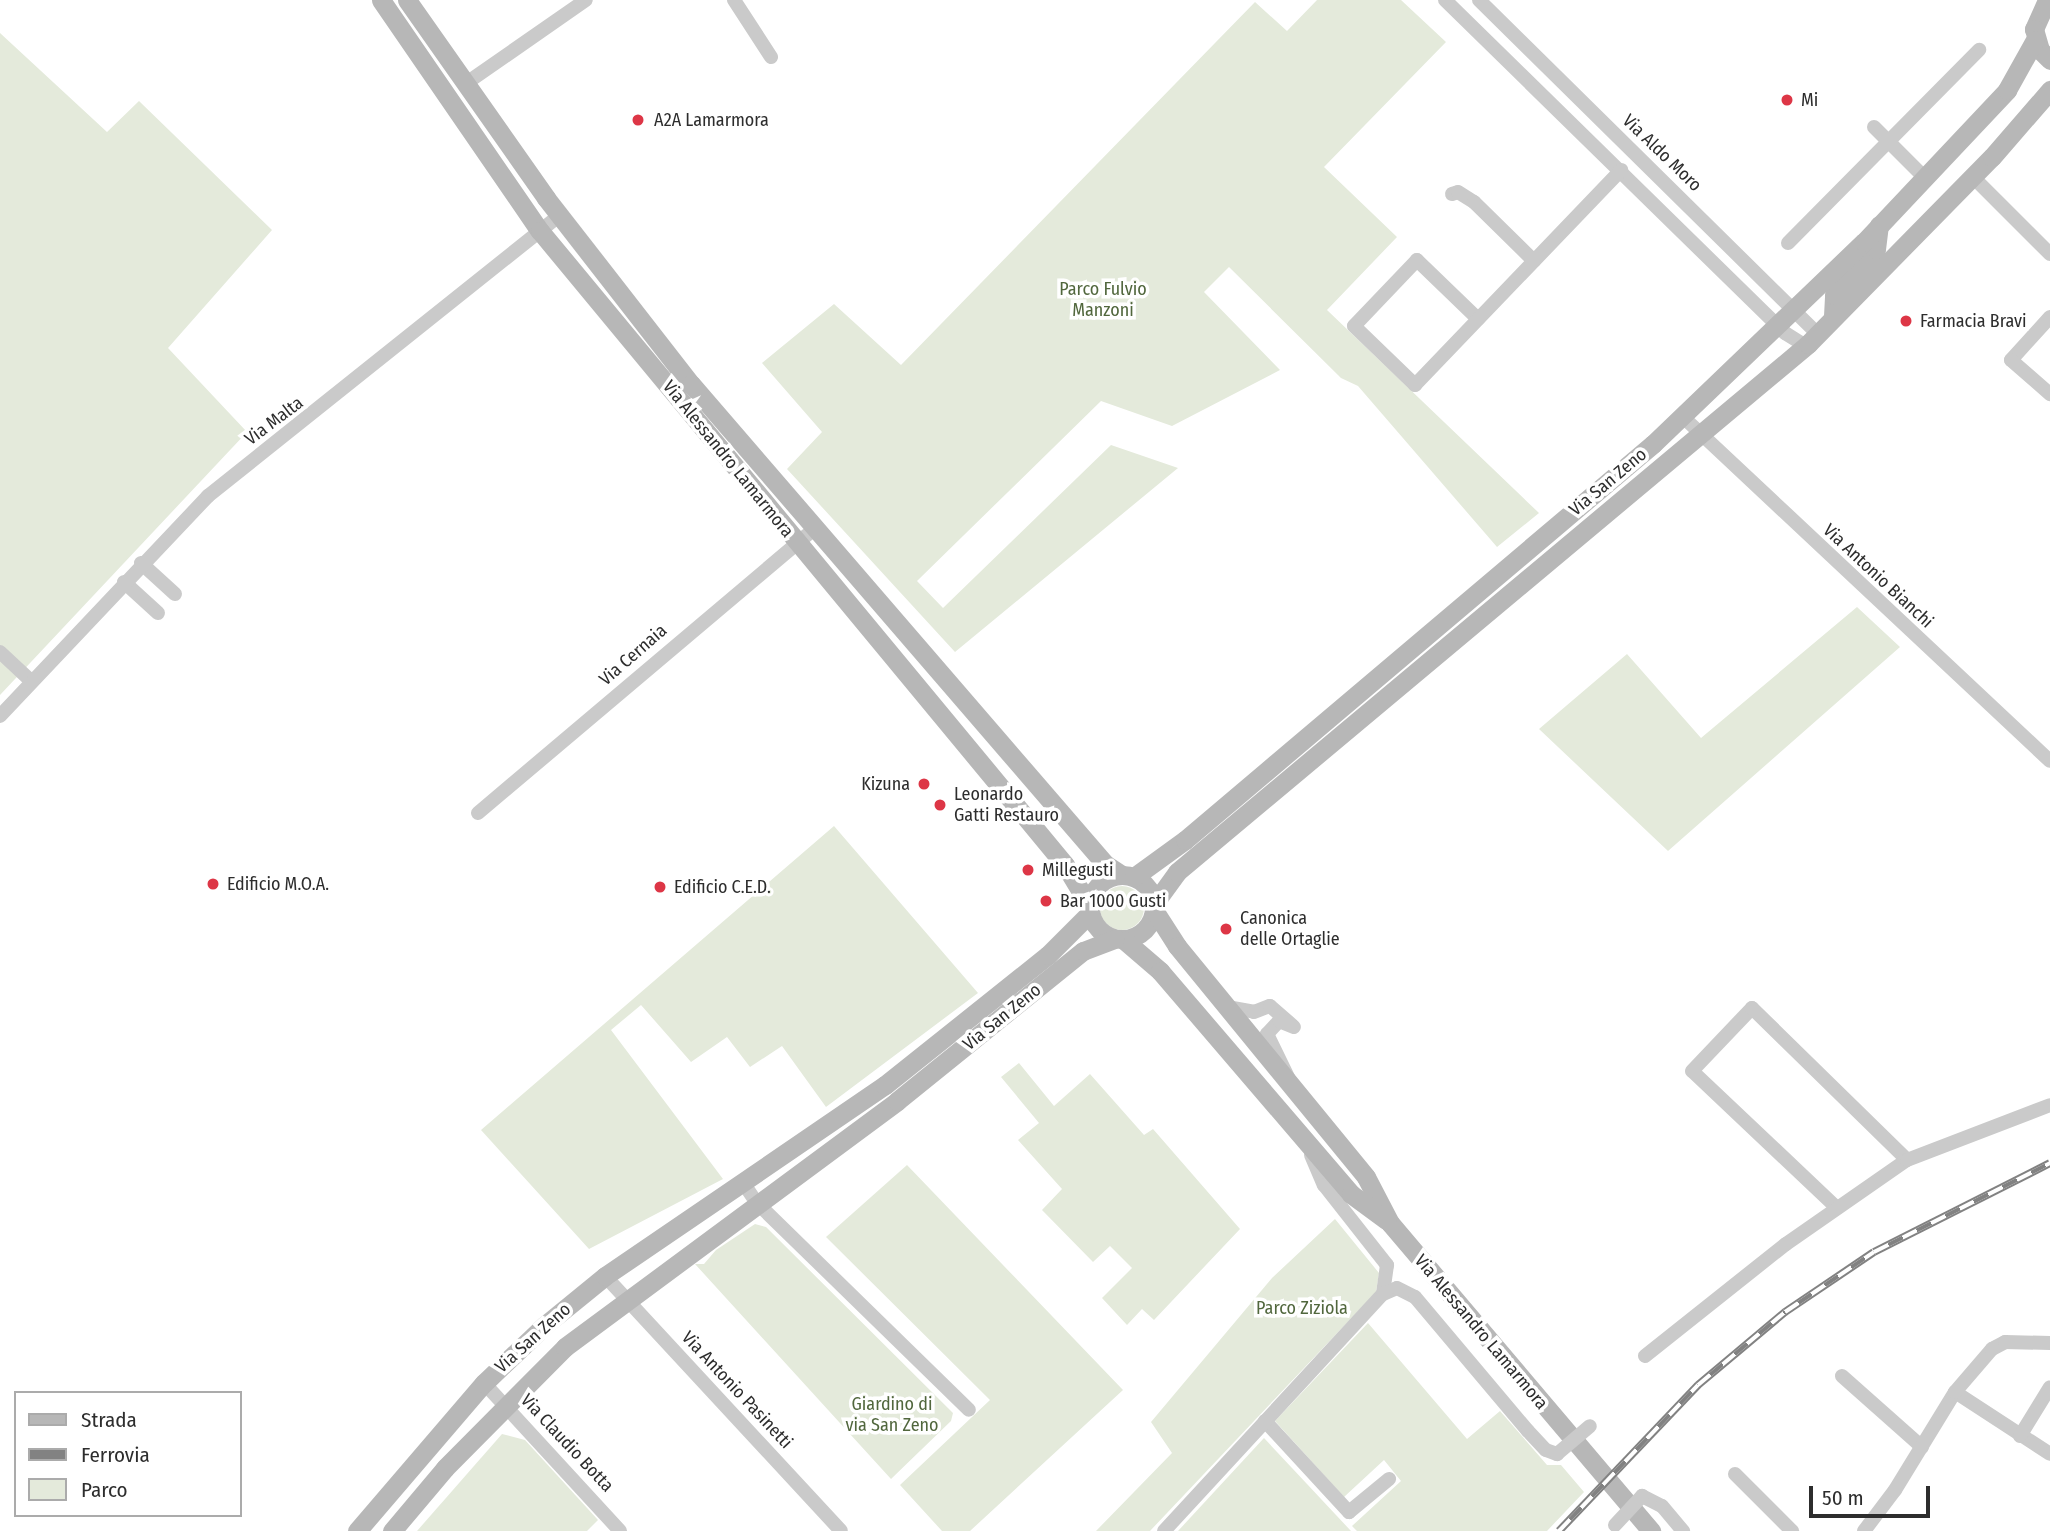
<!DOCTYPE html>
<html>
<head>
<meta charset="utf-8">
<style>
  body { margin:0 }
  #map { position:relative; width:2050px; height:1531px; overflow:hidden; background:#fff; font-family:"Fira Sans Condensed",sans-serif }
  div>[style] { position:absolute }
  .green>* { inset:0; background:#e4eadb }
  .round { border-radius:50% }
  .street>* { height:14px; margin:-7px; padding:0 7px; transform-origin:7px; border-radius:7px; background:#cacaca }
  .secondary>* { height:19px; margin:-9.5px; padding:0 9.5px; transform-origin:9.5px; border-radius:9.5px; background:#b7b7b7 }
  .secondary>.ring { margin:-9.5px; padding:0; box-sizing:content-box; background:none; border:19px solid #b7b7b7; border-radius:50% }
  .rail>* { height:8px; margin-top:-4px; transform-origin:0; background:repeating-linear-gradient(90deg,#fff 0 16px,#828282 0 32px); box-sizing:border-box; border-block:2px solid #828282 }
  .street-bridge>* { height:14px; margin:-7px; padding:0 7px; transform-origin:7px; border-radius:7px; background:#cacaca }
  .dots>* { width:19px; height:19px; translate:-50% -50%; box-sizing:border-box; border:4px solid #fff; border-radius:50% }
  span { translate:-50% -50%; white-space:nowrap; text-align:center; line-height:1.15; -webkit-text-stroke:7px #fff; paint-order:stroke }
  .poi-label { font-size:18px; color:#2d2d2d }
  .left { translate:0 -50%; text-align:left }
  .right { translate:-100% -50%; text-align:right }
  .street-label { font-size:18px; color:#2d2d2d }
  .park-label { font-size:18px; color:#51673d }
  .legend { position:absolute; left:14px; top:1391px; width:228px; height:126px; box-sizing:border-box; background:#fff; border:2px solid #ababab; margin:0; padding:9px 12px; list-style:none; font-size:21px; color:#2d2d2d }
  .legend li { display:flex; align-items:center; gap:14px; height:35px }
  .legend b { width:35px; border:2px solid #ababab }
  .scale { position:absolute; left:1809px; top:1486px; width:121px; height:32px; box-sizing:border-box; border:4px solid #2d2d2d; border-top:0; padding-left:9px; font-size:21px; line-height:24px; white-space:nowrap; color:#2d2d2d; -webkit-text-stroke:5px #fff; paint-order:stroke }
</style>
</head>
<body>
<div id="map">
  <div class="green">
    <i style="clip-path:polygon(1317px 0,1401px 0,1446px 42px,1324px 167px,1397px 237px,1327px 310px,1539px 513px,1497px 547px,1358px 386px,1341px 378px,1229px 267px,1204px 292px,1280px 370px,1172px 426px,1101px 401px,917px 581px,943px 608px,1111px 445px,1178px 468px,955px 652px,787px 469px,822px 432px,762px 363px,834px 304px,901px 365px,1255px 2px,1287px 31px)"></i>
    <i style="clip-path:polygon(0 33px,107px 132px,139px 101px,272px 230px,168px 348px,247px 432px,0 695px)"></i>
    <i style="clip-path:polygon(1857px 607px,1900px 647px,1668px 851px,1539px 729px,1627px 654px,1701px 738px)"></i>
    <i style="clip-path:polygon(834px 826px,978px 993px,826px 1107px,782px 1046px,750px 1067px,727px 1037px,691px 1062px,641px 1005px,611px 1030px,723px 1179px,589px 1249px,481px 1130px)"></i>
    <i class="round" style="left:1100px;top:886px;width:44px;height:44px"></i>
    <i style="clip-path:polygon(1019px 1063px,1054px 1106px,1090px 1074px,1144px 1135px,1153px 1129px,1240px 1229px,1154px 1320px,1142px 1309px,1127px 1325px,1102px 1298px,1132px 1268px,1110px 1246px,1093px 1262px,1042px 1210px,1062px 1189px,1018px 1140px,1039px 1123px,1001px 1077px)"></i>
    <i style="clip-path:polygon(907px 1165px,1123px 1390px,970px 1531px,942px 1531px,900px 1485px,990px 1400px,826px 1237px)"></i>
    <i style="clip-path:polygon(1335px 1219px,1379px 1273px,1376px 1292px,1150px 1531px,1096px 1531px,1172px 1453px,1151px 1422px,1272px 1278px)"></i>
    <i style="clip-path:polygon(755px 1224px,766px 1227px,953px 1413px,951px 1421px,891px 1479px,695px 1264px,704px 1264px,716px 1250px)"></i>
    <i style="clip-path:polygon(1368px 1323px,1467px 1439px,1500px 1411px,1547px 1465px,1561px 1465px,1584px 1492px,1547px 1531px,1357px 1531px,1352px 1526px,1401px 1481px,1384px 1460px,1344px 1497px,1275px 1421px)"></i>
    <i style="clip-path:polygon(502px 1434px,525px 1440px,598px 1520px,587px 1531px,417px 1531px)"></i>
    <i style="clip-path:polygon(1264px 1438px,1351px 1531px,1178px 1531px)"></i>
  </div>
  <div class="street">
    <i style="left:734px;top:0;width:68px;rotate:57deg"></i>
    <i style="left:1445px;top:0;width:476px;rotate:44.4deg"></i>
    <i style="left:1785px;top:333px;width:22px;rotate:32deg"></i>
    <i style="left:1479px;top:0;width:474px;rotate:44.6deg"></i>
    <i style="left:465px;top:84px;width:147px;rotate:-34.8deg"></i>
    <i style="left:1874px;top:127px;width:71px;rotate:45deg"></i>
    <i style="left:1973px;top:177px;width:109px;rotate:45deg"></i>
    <i style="left:1452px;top:194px;width:6px;rotate:-18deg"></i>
    <i style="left:1458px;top:192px;width:19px;rotate:32deg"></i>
    <i style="left:1474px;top:202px;width:84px;rotate:44.5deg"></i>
    <i style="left:1788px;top:243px;width:272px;rotate:-45.3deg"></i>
    <i style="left:2050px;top:317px;width:58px;rotate:132.2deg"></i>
    <i style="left:2011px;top:360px;width:52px;rotate:41.1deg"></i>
    <i style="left:1478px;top:319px;width:85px;rotate:-136deg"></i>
    <i style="left:1417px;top:260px;width:91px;rotate:133.7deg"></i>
    <i style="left:1354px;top:326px;width:85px;rotate:44deg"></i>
    <i style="left:1415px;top:385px;width:298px;rotate:-46.2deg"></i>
    <i style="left:1682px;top:416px;width:504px;rotate:43.15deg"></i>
    <i style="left:141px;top:563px;width:46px;rotate:42.4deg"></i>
    <i style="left:124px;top:582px;width:46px;rotate:42.4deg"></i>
    <i style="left:0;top:652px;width:42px;rotate:43.1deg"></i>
    <i style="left:0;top:716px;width:303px;rotate:-46.6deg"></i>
    <i style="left:208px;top:496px;width:450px;rotate:-38.6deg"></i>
    <i style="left:478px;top:813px;width:441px;rotate:-40.2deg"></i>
    <i style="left:1227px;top:1007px;width:27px;rotate:10deg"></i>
    <i style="left:1254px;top:1012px;width:17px;rotate:-21deg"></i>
    <i style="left:1270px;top:1006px;width:30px;rotate:41deg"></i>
    <i style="left:1288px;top:1077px;width:48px;rotate:-116deg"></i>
    <i style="left:1267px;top:1034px;width:18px;rotate:-47deg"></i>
    <i style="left:1279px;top:1021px;width:16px;rotate:22deg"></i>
    <i style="left:1311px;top:1155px;width:33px;rotate:67deg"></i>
    <i style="left:1324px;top:1185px;width:102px;rotate:51.8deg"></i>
    <i style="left:1387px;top:1265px;width:29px;rotate:98deg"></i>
    <i style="left:744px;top:1184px;width:23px;rotate:56deg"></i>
    <i style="left:757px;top:1203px;width:296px;rotate:44.3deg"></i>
    <i style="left:1837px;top:1208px;width:199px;rotate:-136.6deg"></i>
    <i style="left:1692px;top:1071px;width:87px;rotate:-46.4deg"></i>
    <i style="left:1752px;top:1008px;width:217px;rotate:44.4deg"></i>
    <i style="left:605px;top:1276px;width:347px;rotate:47.2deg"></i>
    <i style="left:1645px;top:1356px;width:180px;rotate:-38.5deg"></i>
    <i style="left:1786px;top:1244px;width:147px;rotate:-34.8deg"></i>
    <i style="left:1907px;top:1160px;width:153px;rotate:-21deg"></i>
    <i style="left:1842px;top:1376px;width:107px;rotate:41.6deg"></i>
    <i style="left:484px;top:1383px;width:201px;rotate:47.4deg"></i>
    <i style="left:1955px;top:1392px;width:113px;rotate:33.1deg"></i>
    <i style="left:1265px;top:1421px;width:124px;rotate:47.3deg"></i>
    <i style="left:1349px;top:1512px;width:52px;rotate:-39.5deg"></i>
    <i style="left:2020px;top:1436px;width:57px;rotate:-58.5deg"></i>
    <i style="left:1735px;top:1474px;width:81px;rotate:45deg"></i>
    <i style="left:1642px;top:1496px;width:22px;rotate:27deg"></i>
    <i style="left:1662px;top:1506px;width:33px;rotate:50deg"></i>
    <i style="left:1164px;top:1531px;width:323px;rotate:-47.3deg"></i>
    <i style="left:1383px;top:1294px;width:15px;rotate:-23deg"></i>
    <i style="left:1397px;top:1288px;width:20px;rotate:27deg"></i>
    <i style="left:1415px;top:1297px;width:175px;rotate:49.9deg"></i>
    <i style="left:1528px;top:1431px;width:26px;rotate:47deg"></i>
    <i style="left:1546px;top:1450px;width:12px;rotate:20deg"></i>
    <i style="left:1864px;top:1531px;width:51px;rotate:-52.9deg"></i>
    <i style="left:1895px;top:1490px;width:115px;rotate:-58.5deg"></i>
    <i style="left:1955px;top:1392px;width:57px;rotate:-49.3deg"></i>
    <i style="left:1992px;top:1349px;width:15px;rotate:-28deg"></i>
    <i style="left:2005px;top:1342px;width:45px;rotate:1.3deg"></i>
  </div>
  <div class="secondary">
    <i style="left:381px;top:0;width:280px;rotate:55.5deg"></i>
    <i style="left:540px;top:231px;width:823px;rotate:50.37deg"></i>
    <i style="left:1065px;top:865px;width:47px;rotate:59deg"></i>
    <i style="left:407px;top:0;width:242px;rotate:54.9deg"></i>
    <i style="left:546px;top:198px;width:236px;rotate:52.1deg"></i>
    <i style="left:691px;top:384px;width:634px;rotate:49.22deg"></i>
    <i style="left:1105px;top:864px;width:20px;rotate:33deg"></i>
    <i style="left:2047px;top:0;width:32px;rotate:114deg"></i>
    <i style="left:2034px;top:29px;width:22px;rotate:74deg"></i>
    <i style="left:2040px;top:50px;width:14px;rotate:45deg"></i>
    <i style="left:1833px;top:316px;width:21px;rotate:-87deg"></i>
    <i style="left:1834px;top:295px;width:62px;rotate:-47.6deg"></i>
    <i style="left:1876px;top:249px;width:24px;rotate:-83deg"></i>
    <i class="ring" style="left:1090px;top:875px;width:45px;height:45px"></i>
    <i style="left:1134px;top:877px;width:63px;rotate:-36deg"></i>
    <i style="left:1185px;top:840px;width:613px;rotate:-40.24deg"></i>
    <i style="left:1653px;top:444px;width:292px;rotate:-43.8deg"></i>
    <i style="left:1864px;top:242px;width:209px;rotate:-46.7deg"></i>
    <i style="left:2007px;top:90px;width:57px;rotate:-60.8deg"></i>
    <i style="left:1154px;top:904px;width:39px;rotate:-54deg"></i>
    <i style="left:1177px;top:872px;width:823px;rotate:-39.92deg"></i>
    <i style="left:1808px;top:344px;width:262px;rotate:-45.5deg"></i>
    <i style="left:1992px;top:157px;width:89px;rotate:-49.1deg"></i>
    <i style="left:1154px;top:910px;width:43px;rotate:57.4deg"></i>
    <i style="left:1177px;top:946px;width:298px;rotate:50.7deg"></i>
    <i style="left:1366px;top:1177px;width:52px;rotate:62.4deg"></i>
    <i style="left:1390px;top:1223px;width:404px;rotate:49.7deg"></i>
    <i style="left:1124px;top:940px;width:48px;rotate:40.7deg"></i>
    <i style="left:1160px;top:971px;width:294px;rotate:49.4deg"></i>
    <i style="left:1351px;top:1194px;width:44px;rotate:36.6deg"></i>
    <i style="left:357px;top:1531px;width:195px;rotate:-49.4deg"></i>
    <i style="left:484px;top:1383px;width:84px;rotate:-43.6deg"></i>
    <i style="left:545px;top:1325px;width:77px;rotate:-39.2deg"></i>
    <i style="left:605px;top:1276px;width:339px;rotate:-34.3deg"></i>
    <i style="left:885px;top:1085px;width:208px;rotate:-38.6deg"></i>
    <i style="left:1048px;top:955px;width:59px;rotate:-45deg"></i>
    <i style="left:392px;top:1531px;width:82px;rotate:-49.9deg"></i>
    <i style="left:445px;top:1468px;width:170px;rotate:-45.2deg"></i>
    <i style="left:565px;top:1347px;width:413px;rotate:-36.5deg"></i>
    <i style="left:897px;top:1101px;width:239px;rotate:-38.9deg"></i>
    <i style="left:1083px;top:951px;width:34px;rotate:-21deg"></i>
  </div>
  <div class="rail">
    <i style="left:1559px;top:1531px;width:202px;rotate:-46.4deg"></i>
    <i style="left:1698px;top:1385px;width:114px;rotate:-40deg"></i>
    <i style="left:1785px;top:1312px;width:107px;rotate:-34deg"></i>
    <i style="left:1874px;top:1252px;width:197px;rotate:-26.8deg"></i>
  </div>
  <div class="street-bridge">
    <i style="left:1557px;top:1454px;width:43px;rotate:-40.3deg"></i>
    <i style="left:1615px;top:1525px;width:40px;rotate:-47deg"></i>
  </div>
  <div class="dots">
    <i style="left:1787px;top:100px;background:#dd3646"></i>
    <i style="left:638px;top:120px;background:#dd3646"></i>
    <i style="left:1906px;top:321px;background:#dd3646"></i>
    <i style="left:924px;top:784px;background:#dd3646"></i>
    <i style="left:940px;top:805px;background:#dd3646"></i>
    <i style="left:1028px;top:870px;background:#dd3646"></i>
    <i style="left:213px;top:884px;background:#dd3646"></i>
    <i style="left:660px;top:887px;background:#dd3646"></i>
    <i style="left:1046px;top:901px;background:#dd3646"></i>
    <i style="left:1226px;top:929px;background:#dd3646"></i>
  </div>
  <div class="poi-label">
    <span class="left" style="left:1801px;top:100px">Mi</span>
    <span class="left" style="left:654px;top:120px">A2A Lamarmora</span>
    <span class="left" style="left:1920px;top:321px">Farmacia Bravi</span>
    <span class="right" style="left:910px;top:784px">Kizuna</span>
    <span class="left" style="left:954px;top:805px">Leonardo<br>Gatti Restauro</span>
    <span class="left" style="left:1042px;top:870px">Millegusti</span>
    <span class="left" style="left:227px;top:884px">Edificio M.O.A.</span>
    <span class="left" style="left:674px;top:887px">Edificio C.E.D.</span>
    <span class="left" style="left:1060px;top:901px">Bar 1000 Gusti</span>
    <span class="left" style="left:1240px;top:929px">Canonica<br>delle Ortaglie</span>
  </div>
  <div class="street-label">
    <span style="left:1662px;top:153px;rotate:44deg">Via Aldo Moro</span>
    <span style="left:274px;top:421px;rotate:-37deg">Via Malta</span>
    <span style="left:728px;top:459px;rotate:51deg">Via Alessandro Lamarmora</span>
    <span style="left:1608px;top:482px;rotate:-40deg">Via San Zeno</span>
    <span style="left:1878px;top:576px;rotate:43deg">Via Antonio Bianchi</span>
    <span style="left:633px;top:655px;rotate:-41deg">Via Cernaia</span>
    <span style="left:1002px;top:1017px;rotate:-39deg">Via San Zeno</span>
    <span style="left:1481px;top:1332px;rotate:50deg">Via Alessandro Lamarmora</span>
    <span style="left:533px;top:1338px;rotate:-42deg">Via San Zeno</span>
    <span style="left:737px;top:1390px;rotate:47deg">Via Antonio Pasinetti</span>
    <span style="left:567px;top:1443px;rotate:47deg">Via Claudio Botta</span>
  </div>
  <div class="park-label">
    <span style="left:1103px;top:300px">Parco Fulvio<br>Manzoni</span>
    <span style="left:1302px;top:1308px">Parco Ziziola</span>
    <span style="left:892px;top:1415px">Giardino di<br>via San Zeno</span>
  </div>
  <ul class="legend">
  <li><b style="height:9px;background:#b7b7b7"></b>Strada</li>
  <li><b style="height:9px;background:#828282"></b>Ferrovia</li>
  <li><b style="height:19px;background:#e4eadb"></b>Parco</li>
  </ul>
  <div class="scale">50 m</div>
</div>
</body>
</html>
